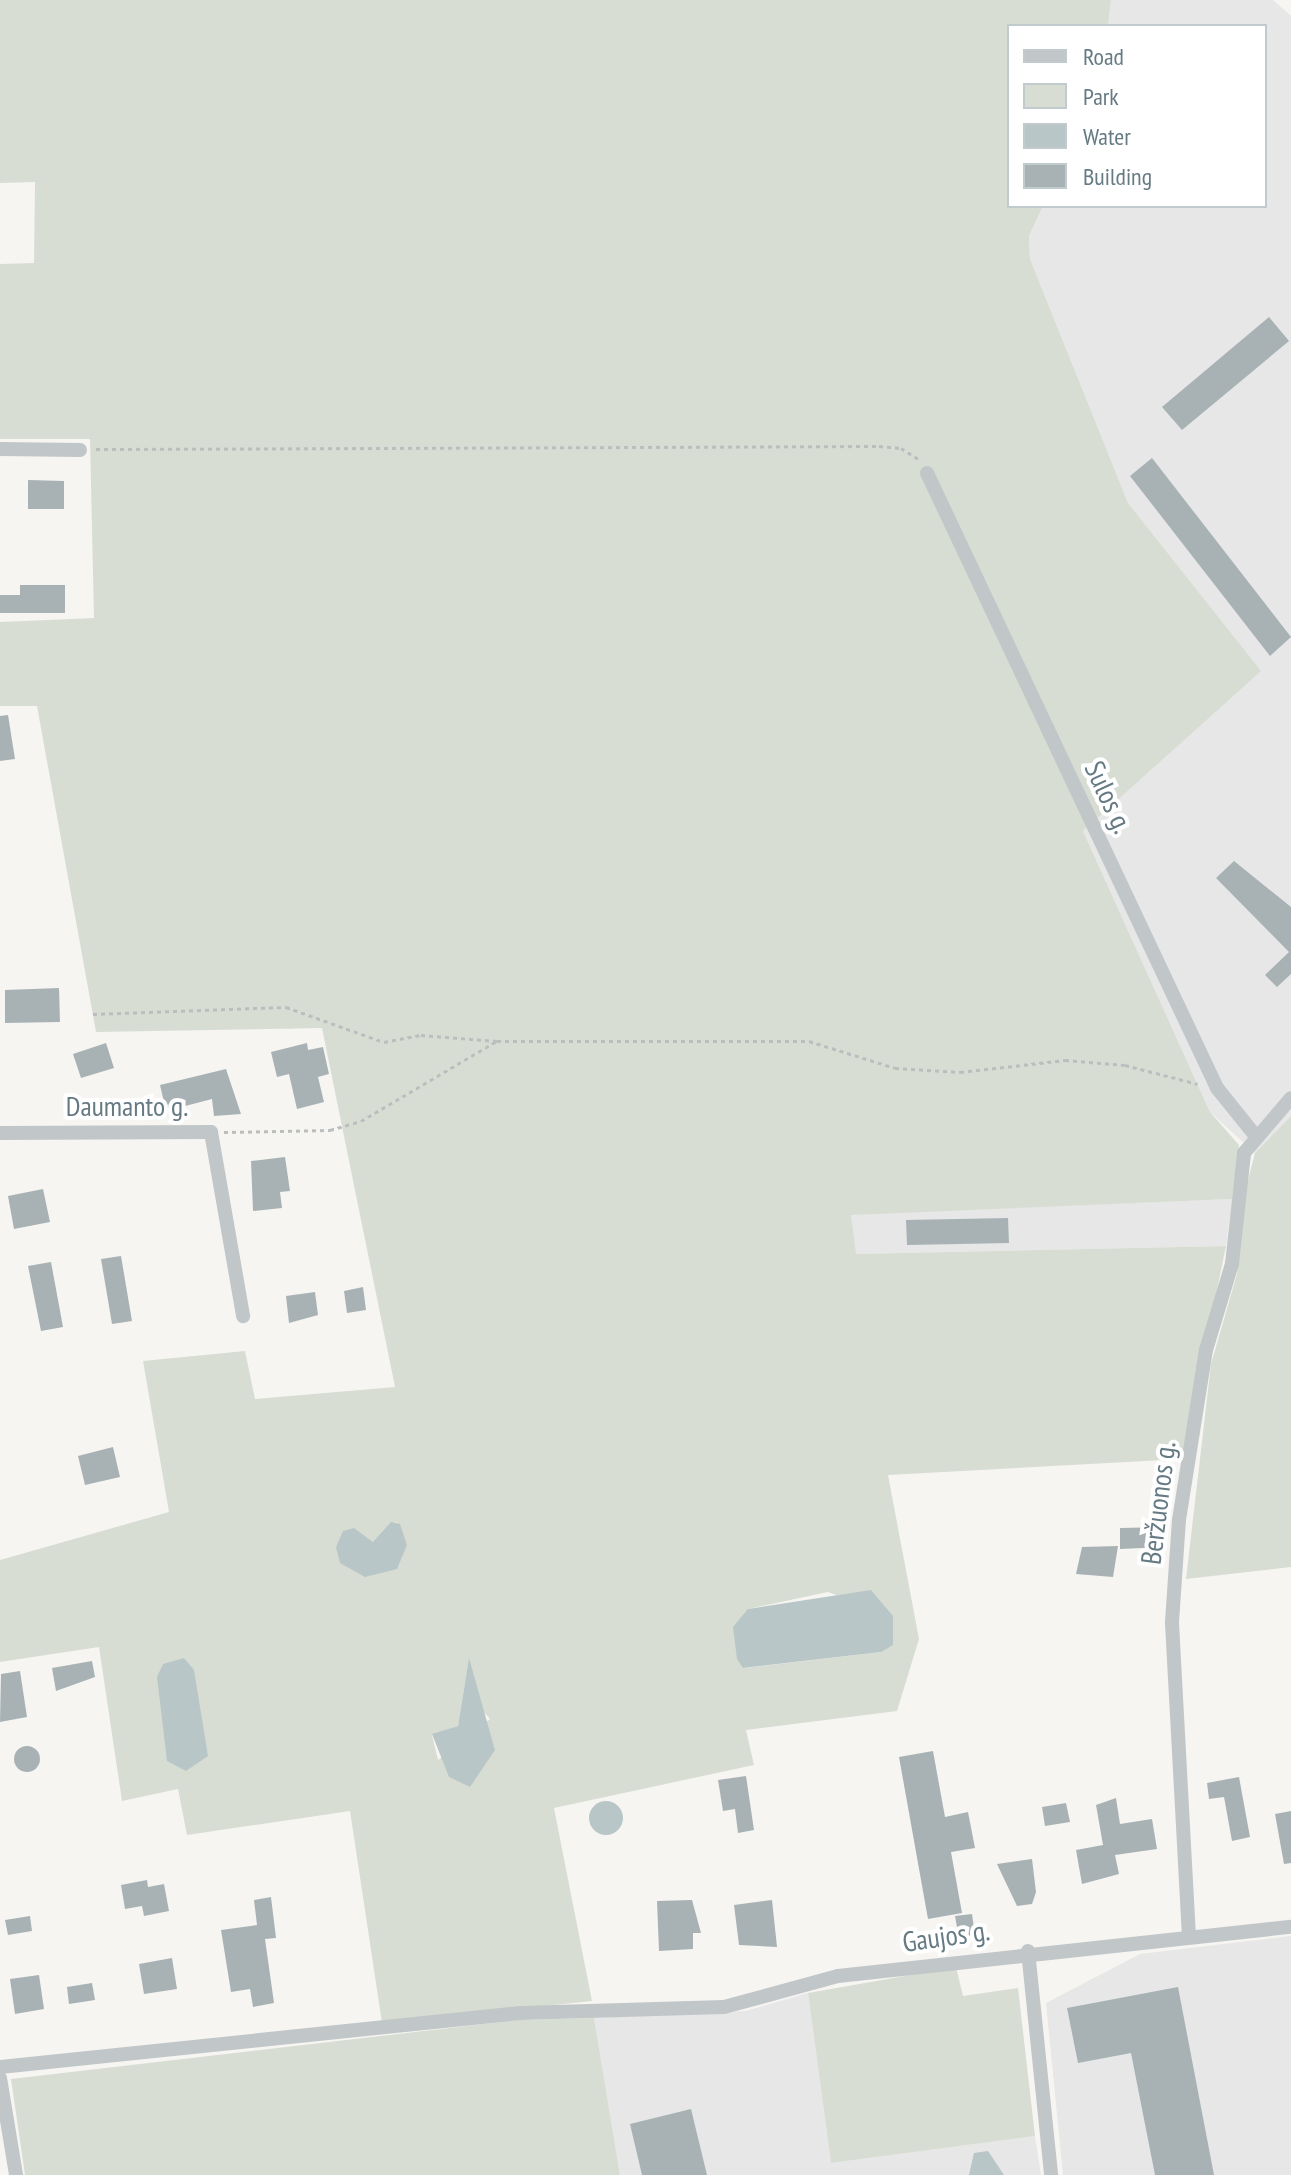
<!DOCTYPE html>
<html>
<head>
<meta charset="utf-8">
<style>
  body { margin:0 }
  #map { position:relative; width:1291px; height:2175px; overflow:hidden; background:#f6f5f2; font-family:"PT Sans Narrow",sans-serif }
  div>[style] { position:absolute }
  .built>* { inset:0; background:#e6e7e6 }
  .green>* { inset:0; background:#d8ddd3 }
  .water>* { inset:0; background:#b8c6c8 }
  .round { border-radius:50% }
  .building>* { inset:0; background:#a8b2b5 }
  .path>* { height:3px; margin-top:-1.5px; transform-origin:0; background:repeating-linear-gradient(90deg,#bbbebf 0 4px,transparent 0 8px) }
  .street>* { height:14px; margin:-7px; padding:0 7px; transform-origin:7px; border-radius:7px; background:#c1c6c8 }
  span { translate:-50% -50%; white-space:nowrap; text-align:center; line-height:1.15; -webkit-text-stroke:8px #fff; paint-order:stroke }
  .street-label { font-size:28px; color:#657a83 }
  .legend { position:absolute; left:1007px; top:24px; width:260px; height:184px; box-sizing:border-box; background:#fff; border:2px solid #c1cacd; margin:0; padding:10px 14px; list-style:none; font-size:24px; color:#657a83 }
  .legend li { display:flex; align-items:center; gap:16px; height:40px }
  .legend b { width:40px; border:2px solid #c1cacd }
</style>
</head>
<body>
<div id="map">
  <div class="built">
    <i style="clip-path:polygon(1111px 0,1273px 0,1291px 16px,1291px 1116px,1255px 1153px,1210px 1112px,1083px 831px,1260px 671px,1128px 503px,1030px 259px,1029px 236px,1043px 206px,1265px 206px,1265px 26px,1108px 26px)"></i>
    <i style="clip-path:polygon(1232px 1199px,1226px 1246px,855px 1254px,851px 1214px)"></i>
    <i style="clip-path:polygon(1291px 1936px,1291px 2175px,1063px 2175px,1046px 2003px,1140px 1954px)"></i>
    <i style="clip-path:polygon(808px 1993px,831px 2163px,1035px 2136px,1041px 2175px,620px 2175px,594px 2018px,746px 2011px)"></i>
  </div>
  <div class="green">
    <i style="clip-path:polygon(evenodd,0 0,1111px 0,1108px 26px,1009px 26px,1009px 206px,1043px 206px,1029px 236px,1030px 259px,1128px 503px,1261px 671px,1083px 831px,1210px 1112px,1239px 1145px,1232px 1199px,851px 1215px,856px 1254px,1226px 1246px,1182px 1459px,888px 1475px,919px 1639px,897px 1711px,746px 1730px,754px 1765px,554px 1808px,592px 2001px,382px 2023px,350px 1811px,187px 1835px,178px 1789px,122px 1801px,99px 1647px,0 1662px,0 1560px,169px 1512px,143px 1361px,245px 1351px,255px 1399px,395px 1387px,322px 1028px,96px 1032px,37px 706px,0 706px,0 622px,94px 618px,90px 439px,0 439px,0 264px,34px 263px,35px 182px,0 183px,0 0,396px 1522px,407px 1545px,336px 1547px,358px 1532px,373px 1542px,396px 1522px,0 0,828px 1592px,893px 1616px,881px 1652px,744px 1668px,748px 1609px,828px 1592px,0 0,469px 1659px,477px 1704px,490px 1719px,438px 1760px,432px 1735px,458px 1726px,469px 1659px)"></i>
    <i style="clip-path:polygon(1291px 1116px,1291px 1567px,1186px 1579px,1211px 1364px,1237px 1274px,1246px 1188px,1255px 1153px)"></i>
    <i style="clip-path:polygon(956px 1967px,963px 1996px,1018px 1988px,1035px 2136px,831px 2163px,808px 1993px)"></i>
    <i style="clip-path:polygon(594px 2018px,620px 2175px,25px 2175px,11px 2079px,518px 2020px)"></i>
  </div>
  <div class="water">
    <i style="clip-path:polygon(391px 1522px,400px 1524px,407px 1545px,397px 1569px,365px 1577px,340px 1563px,336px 1547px,343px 1531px,354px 1528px,373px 1542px)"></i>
    <i style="clip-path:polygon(871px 1590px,893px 1616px,893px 1645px,881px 1652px,743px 1668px,737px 1659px,733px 1627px,748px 1609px)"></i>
    <i style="clip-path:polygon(184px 1658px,194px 1670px,208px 1756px,186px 1771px,167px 1761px,157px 1677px,163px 1664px)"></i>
    <i style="clip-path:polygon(469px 1658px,495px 1750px,470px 1787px,449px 1777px,432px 1734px,458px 1726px)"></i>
    <i class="round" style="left:589px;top:1801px;width:34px;height:34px"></i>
    <i style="clip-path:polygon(988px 2151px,1004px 2175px,969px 2175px,974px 2153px)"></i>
  </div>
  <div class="building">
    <i style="clip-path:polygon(1269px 317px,1289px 341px,1182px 430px,1162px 407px)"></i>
    <i style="clip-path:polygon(1152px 458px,1291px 637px,1270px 656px,1130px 476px)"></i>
    <i style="clip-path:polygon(28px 480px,64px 481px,64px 509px,28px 509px)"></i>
    <i style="clip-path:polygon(20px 585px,65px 585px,65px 613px,0 613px,0 595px,20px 595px)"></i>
    <i style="clip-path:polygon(8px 715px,15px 759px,0 761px,0 716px)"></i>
    <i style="clip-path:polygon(1234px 861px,1291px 907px,1291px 974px,1277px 987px,1265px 975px,1289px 952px,1216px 878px)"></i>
    <i style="clip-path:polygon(59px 988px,60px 1022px,5px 1023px,5px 990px)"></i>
    <i style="clip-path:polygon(106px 1043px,114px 1068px,81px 1078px,73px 1054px)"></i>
    <i style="clip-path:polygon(307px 1043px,308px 1050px,323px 1047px,329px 1074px,318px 1077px,324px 1102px,297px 1109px,289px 1074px,277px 1077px,271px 1052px)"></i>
    <i style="clip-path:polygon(226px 1069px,241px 1114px,214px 1116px,212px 1099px,166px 1111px,160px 1085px)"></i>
    <i style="clip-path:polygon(285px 1157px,290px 1191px,280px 1192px,282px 1208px,253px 1211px,251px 1161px)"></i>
    <i style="clip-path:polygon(43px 1189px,50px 1222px,14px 1229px,8px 1196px)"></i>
    <i style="clip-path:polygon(1008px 1218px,1009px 1243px,907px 1245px,906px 1220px)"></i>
    <i style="clip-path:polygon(121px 1256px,132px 1321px,112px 1324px,101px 1259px)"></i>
    <i style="clip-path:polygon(51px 1262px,63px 1327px,41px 1331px,28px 1266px)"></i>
    <i style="clip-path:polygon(363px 1287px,366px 1310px,347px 1313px,344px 1291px)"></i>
    <i style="clip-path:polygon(315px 1292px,318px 1315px,289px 1323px,286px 1296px)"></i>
    <i style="clip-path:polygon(113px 1447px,120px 1477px,85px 1485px,78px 1456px)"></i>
    <i style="clip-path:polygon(1166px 1527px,1165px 1547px,1120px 1549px,1120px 1528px)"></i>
    <i style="clip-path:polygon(1118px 1546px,1113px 1577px,1076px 1574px,1082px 1547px)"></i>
    <i style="clip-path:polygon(92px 1661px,95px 1677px,56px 1691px,52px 1668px)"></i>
    <i style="clip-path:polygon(20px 1671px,27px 1717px,0 1722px,1px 1674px)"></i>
    <i class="round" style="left:14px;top:1746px;width:26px;height:26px"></i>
    <i style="clip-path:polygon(933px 1751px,945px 1817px,968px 1812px,975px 1848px,951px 1852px,962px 1913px,928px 1919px,899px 1757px)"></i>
    <i style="clip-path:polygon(746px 1776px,754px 1830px,738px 1833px,735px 1809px,723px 1811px,718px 1780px)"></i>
    <i style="clip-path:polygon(1239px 1777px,1250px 1837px,1232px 1841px,1224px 1797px,1209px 1799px,1207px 1783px)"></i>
    <i style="clip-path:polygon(1116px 1798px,1120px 1824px,1152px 1819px,1157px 1849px,1115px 1855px,1119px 1874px,1082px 1884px,1076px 1850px,1103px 1845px,1096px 1805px)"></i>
    <i style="clip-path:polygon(1066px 1803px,1070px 1822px,1045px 1826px,1042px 1807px)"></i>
    <i style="clip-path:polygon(1291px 1811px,1291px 1863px,1284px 1864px,1275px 1814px)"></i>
    <i style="clip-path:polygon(1032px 1859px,1036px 1892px,1032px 1904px,1017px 1906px,997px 1864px)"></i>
    <i style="clip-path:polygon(147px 1880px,148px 1887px,164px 1884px,169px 1911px,144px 1916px,142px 1906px,125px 1909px,121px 1885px)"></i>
    <i style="clip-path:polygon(271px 1897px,276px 1938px,265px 1939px,274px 2003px,253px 2007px,250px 1989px,231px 1992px,221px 1930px,257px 1925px,254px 1900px)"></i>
    <i style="clip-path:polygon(692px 1900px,701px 1933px,693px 1933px,693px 1949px,659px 1951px,657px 1901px)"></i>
    <i style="clip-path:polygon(772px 1900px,777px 1947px,739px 1945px,734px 1905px)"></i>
    <i style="clip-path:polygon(972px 1914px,975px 1935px,959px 1938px,955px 1916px)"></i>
    <i style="clip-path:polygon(30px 1916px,32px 1931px,8px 1935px,5px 1920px)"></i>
    <i style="clip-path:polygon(172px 1958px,177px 1989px,144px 1994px,139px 1964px)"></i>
    <i style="clip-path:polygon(39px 1975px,44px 2009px,15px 2014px,10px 1979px)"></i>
    <i style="clip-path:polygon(92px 1983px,95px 2000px,69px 2004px,67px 1987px)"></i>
    <i style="clip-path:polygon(1178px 1987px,1214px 2175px,1155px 2175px,1131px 2053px,1078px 2063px,1067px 2008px)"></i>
    <i style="clip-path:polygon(691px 2109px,707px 2175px,642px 2175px,630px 2124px)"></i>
  </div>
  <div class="path">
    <i style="left:96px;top:449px;width:783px;rotate:-0.22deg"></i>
    <i style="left:879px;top:446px;width:22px;rotate:5deg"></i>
    <i style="left:901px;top:448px;width:22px;rotate:32deg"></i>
    <i style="left:93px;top:1014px;width:193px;rotate:-2.1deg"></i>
    <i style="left:286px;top:1007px;width:104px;rotate:19.7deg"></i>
    <i style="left:384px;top:1042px;width:38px;rotate:-11deg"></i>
    <i style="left:421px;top:1035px;width:76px;rotate:4.5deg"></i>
    <i style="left:224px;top:1132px;width:106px;rotate:-1.1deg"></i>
    <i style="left:330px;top:1130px;width:32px;rotate:-16deg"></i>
    <i style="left:361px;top:1121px;width:158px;rotate:-30.5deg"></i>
    <i style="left:497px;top:1041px;width:312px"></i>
    <i style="left:809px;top:1041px;width:90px;rotate:17.4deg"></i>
    <i style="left:895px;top:1068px;width:65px;rotate:3.5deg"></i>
    <i style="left:960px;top:1072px;width:106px;rotate:-6.5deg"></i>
    <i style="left:1065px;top:1060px;width:60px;rotate:4.8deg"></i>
    <i style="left:1125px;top:1065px;width:75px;rotate:14.6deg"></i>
  </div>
  <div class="street">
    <i style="left:0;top:449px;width:80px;rotate:0.7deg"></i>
    <i style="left:927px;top:473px;width:680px;rotate:64.75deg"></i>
    <i style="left:1217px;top:1088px;width:59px;rotate:51.2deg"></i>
    <i style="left:0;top:1133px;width:211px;rotate:-0.3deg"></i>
    <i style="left:211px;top:1132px;width:187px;rotate:80.1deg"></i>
    <i style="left:1189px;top:1937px;width:315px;rotate:-93.1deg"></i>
    <i style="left:1172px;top:1622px;width:102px;rotate:-86.1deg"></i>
    <i style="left:1179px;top:1520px;width:172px;rotate:-81deg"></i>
    <i style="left:1206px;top:1350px;width:90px;rotate:-73.2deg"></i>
    <i style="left:1232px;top:1264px;width:112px;rotate:-83.8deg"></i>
    <i style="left:1244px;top:1153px;width:72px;rotate:-49.5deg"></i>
    <i style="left:1028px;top:1951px;width:225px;rotate:84.1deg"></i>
    <i style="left:0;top:2067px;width:524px;rotate:-5.92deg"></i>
    <i style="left:521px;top:2013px;width:203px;rotate:-1.7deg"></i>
    <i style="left:724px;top:2007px;width:118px;rotate:-15.2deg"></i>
    <i style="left:838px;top:1976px;width:456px;rotate:-6.2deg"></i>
    <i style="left:0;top:2078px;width:98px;rotate:80.6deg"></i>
  </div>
  <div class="street-label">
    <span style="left:1109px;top:797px;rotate:65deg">Sulos g.</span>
    <span style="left:127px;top:1106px">Daumanto g.</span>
    <span style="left:1158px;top:1503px;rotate:-83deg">Beržuonos g.</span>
    <span style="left:946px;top:1936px;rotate:-8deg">Gaujos g.</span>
  </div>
  <ul class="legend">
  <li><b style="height:10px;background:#c1c6c8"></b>Road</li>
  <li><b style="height:22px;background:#d8ddd3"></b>Park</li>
  <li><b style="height:22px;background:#b8c6c8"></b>Water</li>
  <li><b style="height:22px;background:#a8b2b5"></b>Building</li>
  </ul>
</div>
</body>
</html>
